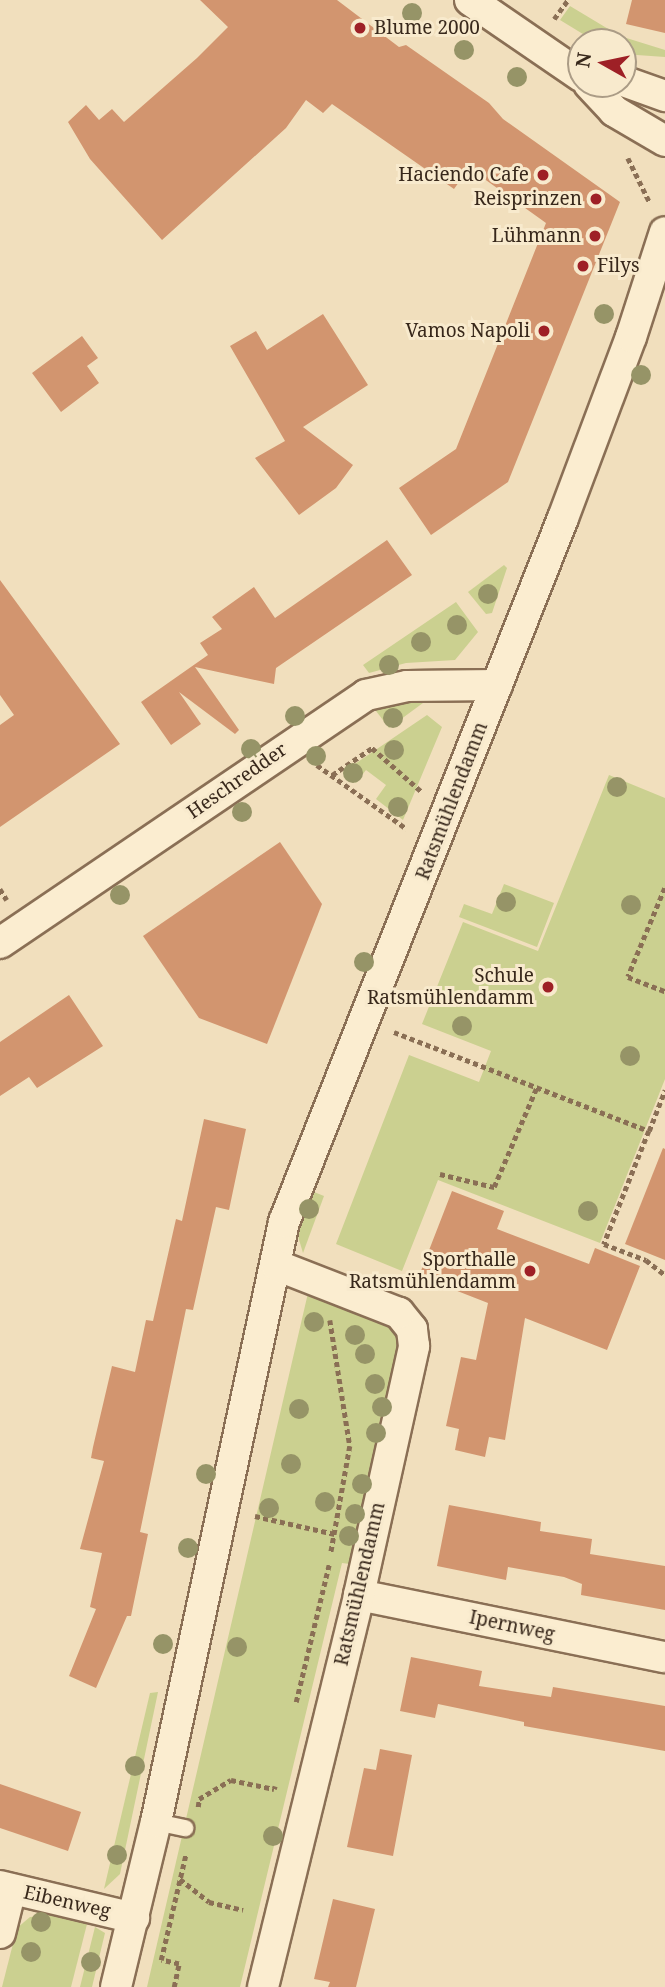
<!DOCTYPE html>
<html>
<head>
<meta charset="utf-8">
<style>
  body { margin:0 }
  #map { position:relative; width:665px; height:1987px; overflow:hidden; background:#f1dfbd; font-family:"Noto Serif",serif }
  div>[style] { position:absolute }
  .green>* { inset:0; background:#cbd090 }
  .building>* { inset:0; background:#d2956f }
  .path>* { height:4.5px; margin-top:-2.25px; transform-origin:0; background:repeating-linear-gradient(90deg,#8a6f55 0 5px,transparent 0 8.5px) }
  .roads { filter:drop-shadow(2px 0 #8a6f55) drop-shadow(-2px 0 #8a6f55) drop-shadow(0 2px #8a6f55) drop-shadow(0 -2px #8a6f55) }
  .lane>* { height:16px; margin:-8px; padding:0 8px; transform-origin:8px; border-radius:8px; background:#fbedd0 }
  .street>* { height:30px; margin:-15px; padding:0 15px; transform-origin:15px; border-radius:15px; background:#fbedd0 }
  .trees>* { width:20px; height:20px; margin:-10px; border-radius:50%; background:#969467 }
  .dots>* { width:19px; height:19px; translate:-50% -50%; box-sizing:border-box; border:4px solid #f8eacd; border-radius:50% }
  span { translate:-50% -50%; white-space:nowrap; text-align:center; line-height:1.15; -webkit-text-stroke:6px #f8eacd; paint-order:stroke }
  .poi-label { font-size:19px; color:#38281b }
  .left { translate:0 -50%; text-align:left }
  .right { translate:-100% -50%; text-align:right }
  .street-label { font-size:19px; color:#38281b }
  .north { position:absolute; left:567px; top:28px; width:70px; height:70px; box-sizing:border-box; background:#f8eacd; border:2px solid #ab9c86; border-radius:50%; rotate:279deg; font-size:19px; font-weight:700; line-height:28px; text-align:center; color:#38281b }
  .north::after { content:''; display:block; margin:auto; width:24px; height:32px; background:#9e2026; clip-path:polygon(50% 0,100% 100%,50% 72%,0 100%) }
</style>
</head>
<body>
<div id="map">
  <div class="green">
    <i style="clip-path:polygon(570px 6px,620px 36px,665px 50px,665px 57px,623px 54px,623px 42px,596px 42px,560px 20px)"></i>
    <i style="clip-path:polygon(504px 565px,507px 568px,492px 613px,486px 614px,468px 592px)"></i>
    <i style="clip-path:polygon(456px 602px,478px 632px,455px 660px,406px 663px,369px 673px,363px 665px)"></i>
    <i style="clip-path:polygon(408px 700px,427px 700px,389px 728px,373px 707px)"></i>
    <i style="clip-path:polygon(427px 715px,442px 727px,403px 820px,376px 799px,386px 785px,366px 770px,356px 783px,343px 772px)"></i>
    <i style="clip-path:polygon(609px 775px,665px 798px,665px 1079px,600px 1243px,438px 1180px,402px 1271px,336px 1244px,409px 1055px,479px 1082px,491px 1051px,422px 1024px,463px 922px,538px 951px)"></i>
    <i style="clip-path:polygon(504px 884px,554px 903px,537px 947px,459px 917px,464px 904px,492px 914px)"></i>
    <i style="clip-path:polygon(304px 1188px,324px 1196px,303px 1253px,294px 1223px)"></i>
    <i style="clip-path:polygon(308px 1293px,393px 1324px,402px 1345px,350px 1564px,342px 1563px,240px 1987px,147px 1987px)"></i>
    <i style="clip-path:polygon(158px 1692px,120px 1874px,104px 1889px,150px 1693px)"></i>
    <i style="clip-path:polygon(49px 1915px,87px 1924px,71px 1987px,2px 1987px,17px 1928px,30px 1917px)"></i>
    <i style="clip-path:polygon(95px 1927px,105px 1933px,92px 1987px,80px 1987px)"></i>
  </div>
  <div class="building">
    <i style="clip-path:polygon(200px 0,337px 0,399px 47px,406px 45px,489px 103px,503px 119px,620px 202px,508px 482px,431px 535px,399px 488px,456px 449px,546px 223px,469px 168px,454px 189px,332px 104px,323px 113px,306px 100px,286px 128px,162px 240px,90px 159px,68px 122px,86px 105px,99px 120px,112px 109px,124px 122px,197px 58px,228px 27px)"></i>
    <i style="clip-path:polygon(632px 0,665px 0,665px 33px,626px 24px)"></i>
    <i style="clip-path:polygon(323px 314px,368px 385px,303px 427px,353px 465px,336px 488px,299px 515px,255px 458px,285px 441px,230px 346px,256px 331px,267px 350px)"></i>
    <i style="clip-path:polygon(82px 336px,98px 358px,87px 366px,99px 383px,61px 412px,32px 373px)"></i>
    <i style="clip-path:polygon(387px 540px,412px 575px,276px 668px,274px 684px,195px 667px,239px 730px,235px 734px,179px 692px,201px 724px,171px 745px,141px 702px,208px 655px,200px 643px,222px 629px,212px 617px,254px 587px,275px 618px)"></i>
    <i style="clip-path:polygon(0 580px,120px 744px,0 827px,0 725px,14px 715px,0 695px)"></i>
    <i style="clip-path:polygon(280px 842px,322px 904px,267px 1044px,199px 1018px,143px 936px)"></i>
    <i style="clip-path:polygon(69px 995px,103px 1046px,37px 1088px,29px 1077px,0 1096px,0 1042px)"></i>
    <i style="clip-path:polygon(204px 1119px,246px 1129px,229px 1210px,216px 1207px,193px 1310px,186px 1309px,140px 1532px,148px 1534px,131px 1616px,127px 1616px,96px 1688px,69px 1676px,96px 1609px,90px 1607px,102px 1553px,80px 1549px,104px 1461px,91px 1458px,93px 1447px,112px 1366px,135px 1372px,146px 1320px,153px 1321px,176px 1219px,182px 1221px)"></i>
    <i style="clip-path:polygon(663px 1148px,665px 1149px,665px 1260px,625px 1244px)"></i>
    <i style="clip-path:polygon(452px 1191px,504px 1211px,497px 1229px,589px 1264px,595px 1248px,640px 1266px,607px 1350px,525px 1318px,505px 1440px,489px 1437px,485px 1457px,455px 1450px,459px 1429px,446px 1426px,461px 1357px,476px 1360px,488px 1303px,419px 1276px)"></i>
    <i style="clip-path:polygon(449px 1505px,541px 1522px,540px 1531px,592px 1539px,590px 1554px,665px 1566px,665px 1610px,581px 1595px,582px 1584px,564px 1577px,508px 1567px,506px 1580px,437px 1566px)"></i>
    <i style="clip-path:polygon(411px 1657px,482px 1671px,479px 1686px,551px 1697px,553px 1687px,665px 1706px,665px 1751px,524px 1726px,524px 1722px,438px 1704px,435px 1718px,400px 1711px)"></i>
    <i style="clip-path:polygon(380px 1749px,412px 1755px,393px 1856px,347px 1847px,364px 1768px,376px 1770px)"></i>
    <i style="clip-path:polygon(0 1784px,81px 1812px,68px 1851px,0 1828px)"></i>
    <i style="clip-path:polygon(333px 1899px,375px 1909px,356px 1987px,328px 1987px,330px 1982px,314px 1979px)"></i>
  </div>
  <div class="path">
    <i style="left:554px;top:19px;width:24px;rotate:-54deg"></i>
    <i style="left:628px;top:158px;width:50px;rotate:63.9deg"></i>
    <i style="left:317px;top:765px;width:110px;rotate:35.4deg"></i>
    <i style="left:332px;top:775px;width:48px;rotate:-34deg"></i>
    <i style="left:372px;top:748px;width:65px;rotate:41.3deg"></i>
    <i style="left:665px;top:888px;width:96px;rotate:112.6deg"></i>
    <i style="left:628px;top:977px;width:40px;rotate:21deg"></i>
    <i style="left:0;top:889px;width:13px;rotate:58deg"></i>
    <i style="left:394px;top:1032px;width:274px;rotate:21.2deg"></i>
    <i style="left:649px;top:1131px;width:44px;rotate:-68.7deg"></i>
    <i style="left:649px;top:1131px;width:122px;rotate:111.7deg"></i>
    <i style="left:604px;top:1244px;width:45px;rotate:20.9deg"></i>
    <i style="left:646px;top:1260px;width:24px;rotate:38deg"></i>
    <i style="left:440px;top:1174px;width:56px;rotate:13.5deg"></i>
    <i style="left:494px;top:1187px;width:107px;rotate:-66.8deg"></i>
    <i style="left:330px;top:1320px;width:128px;rotate:81deg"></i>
    <i style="left:350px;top:1446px;width:109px;rotate:100.1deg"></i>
    <i style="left:255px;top:1516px;width:82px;rotate:12.7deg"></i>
    <i style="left:296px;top:1702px;width:141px;rotate:-76.5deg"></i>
    <i style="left:198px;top:1807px;width:8px;rotate:-83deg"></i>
    <i style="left:199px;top:1799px;width:37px;rotate:-31deg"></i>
    <i style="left:231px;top:1780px;width:44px;rotate:11.8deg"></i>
    <i style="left:274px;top:1789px;width:3px;rotate:-72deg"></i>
    <i style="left:180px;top:1879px;width:37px;rotate:38deg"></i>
    <i style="left:209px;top:1902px;width:35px;rotate:13deg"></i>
    <i style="left:174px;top:1987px;width:24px;rotate:-78deg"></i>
    <i style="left:179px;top:1964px;width:18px;rotate:-167deg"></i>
    <i style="left:161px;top:1960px;width:110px;rotate:-76.8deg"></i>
  </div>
  <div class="roads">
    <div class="lane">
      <i style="left:156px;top:1822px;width:30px;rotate:12deg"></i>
    </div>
    <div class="street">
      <i style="left:470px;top:0;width:135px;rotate:34.4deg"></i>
      <i style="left:623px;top:81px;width:45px;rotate:19.7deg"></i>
      <i style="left:589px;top:84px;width:37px;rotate:47deg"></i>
      <i style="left:614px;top:111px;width:59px;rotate:30.5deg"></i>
      <i style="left:0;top:943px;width:442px;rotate:-34.1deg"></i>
      <i style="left:366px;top:695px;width:42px;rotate:-12.4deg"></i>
      <i style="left:407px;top:686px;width:90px;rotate:-0.6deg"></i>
      <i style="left:359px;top:1595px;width:312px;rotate:11.5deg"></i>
      <i style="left:0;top:1886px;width:138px;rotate:13.4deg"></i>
      <i style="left:0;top:1933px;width:45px;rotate:-76deg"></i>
      <i style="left:116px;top:1987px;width:170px;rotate:-76.4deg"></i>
      <i style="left:156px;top:1822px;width:614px;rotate:-77.96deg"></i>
      <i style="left:284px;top:1222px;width:757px;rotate:-68.38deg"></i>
      <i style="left:563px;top:518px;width:193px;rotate:-69.4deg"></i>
      <i style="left:631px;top:337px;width:110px;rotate:-72.1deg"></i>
      <i style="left:263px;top:1987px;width:404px;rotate:-76.2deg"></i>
      <i style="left:359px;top:1595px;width:255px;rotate:-77.5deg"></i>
      <i style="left:414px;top:1346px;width:17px;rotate:-97deg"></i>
      <i style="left:412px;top:1329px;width:21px;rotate:-129deg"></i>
      <i style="left:399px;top:1313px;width:132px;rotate:-158.7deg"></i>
    </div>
  </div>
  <div class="trees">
    <i style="left:412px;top:13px"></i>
    <i style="left:464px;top:50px"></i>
    <i style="left:517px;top:77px"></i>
    <i style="left:604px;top:314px"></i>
    <i style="left:641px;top:375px"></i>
    <i style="left:488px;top:594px"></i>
    <i style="left:457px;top:625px"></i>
    <i style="left:421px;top:642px"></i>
    <i style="left:389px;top:665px"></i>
    <i style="left:295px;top:716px"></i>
    <i style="left:393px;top:718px"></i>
    <i style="left:251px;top:749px"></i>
    <i style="left:394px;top:750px"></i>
    <i style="left:316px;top:756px"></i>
    <i style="left:353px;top:773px"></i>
    <i style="left:617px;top:787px"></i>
    <i style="left:398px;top:807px"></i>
    <i style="left:242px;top:812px"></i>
    <i style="left:120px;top:895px"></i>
    <i style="left:506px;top:902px"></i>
    <i style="left:631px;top:905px"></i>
    <i style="left:364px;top:962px"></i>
    <i style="left:462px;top:1026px"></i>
    <i style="left:630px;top:1056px"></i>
    <i style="left:309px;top:1209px"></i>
    <i style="left:588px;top:1211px"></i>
    <i style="left:314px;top:1322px"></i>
    <i style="left:355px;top:1335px"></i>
    <i style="left:365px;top:1354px"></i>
    <i style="left:375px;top:1384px"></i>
    <i style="left:382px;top:1407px"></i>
    <i style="left:299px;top:1409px"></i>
    <i style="left:376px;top:1433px"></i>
    <i style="left:291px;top:1464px"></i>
    <i style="left:206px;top:1474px"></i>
    <i style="left:362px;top:1484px"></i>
    <i style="left:325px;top:1502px"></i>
    <i style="left:269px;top:1508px"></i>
    <i style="left:355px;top:1514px"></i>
    <i style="left:349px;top:1536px"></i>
    <i style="left:188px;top:1548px"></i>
    <i style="left:163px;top:1644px"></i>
    <i style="left:237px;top:1647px"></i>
    <i style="left:135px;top:1766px"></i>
    <i style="left:273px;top:1836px"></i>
    <i style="left:117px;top:1855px"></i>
    <i style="left:41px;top:1922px"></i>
    <i style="left:31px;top:1952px"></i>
    <i style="left:91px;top:1962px"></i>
  </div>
  <div class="dots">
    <i style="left:360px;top:28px;background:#9e2026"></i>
    <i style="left:543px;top:175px;background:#9e2026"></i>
    <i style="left:596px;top:199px;background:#9e2026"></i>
    <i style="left:595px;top:236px;background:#9e2026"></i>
    <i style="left:583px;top:266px;background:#9e2026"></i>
    <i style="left:544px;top:331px;background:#9e2026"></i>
    <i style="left:548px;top:987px;background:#9e2026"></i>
    <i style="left:530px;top:1271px;background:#9e2026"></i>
  </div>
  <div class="poi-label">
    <span class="left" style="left:374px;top:28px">Blume 2000</span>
    <span class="right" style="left:529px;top:175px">Haciendo Cafe</span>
    <span class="right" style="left:582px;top:199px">Reisprinzen</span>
    <span class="right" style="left:581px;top:236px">Lühmann</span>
    <span class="left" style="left:597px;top:266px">Filys</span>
    <span class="right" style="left:530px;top:331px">Vamos Napoli</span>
    <span class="right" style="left:534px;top:987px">Schule<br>Ratsmühlendamm</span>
    <span class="right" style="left:516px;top:1271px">Sporthalle<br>Ratsmühlendamm</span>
  </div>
  <div class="street-label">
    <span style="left:237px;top:781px;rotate:-35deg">Heschredder</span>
    <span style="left:452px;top:801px;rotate:-69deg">Ratsmühlendamm</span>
    <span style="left:360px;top:1584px;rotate:-77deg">Ratsmühlendamm</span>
    <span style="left:512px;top:1626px;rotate:12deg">Ipernweg</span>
    <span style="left:67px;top:1902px;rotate:13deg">Eibenweg</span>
  </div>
  <div class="north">N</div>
</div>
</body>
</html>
